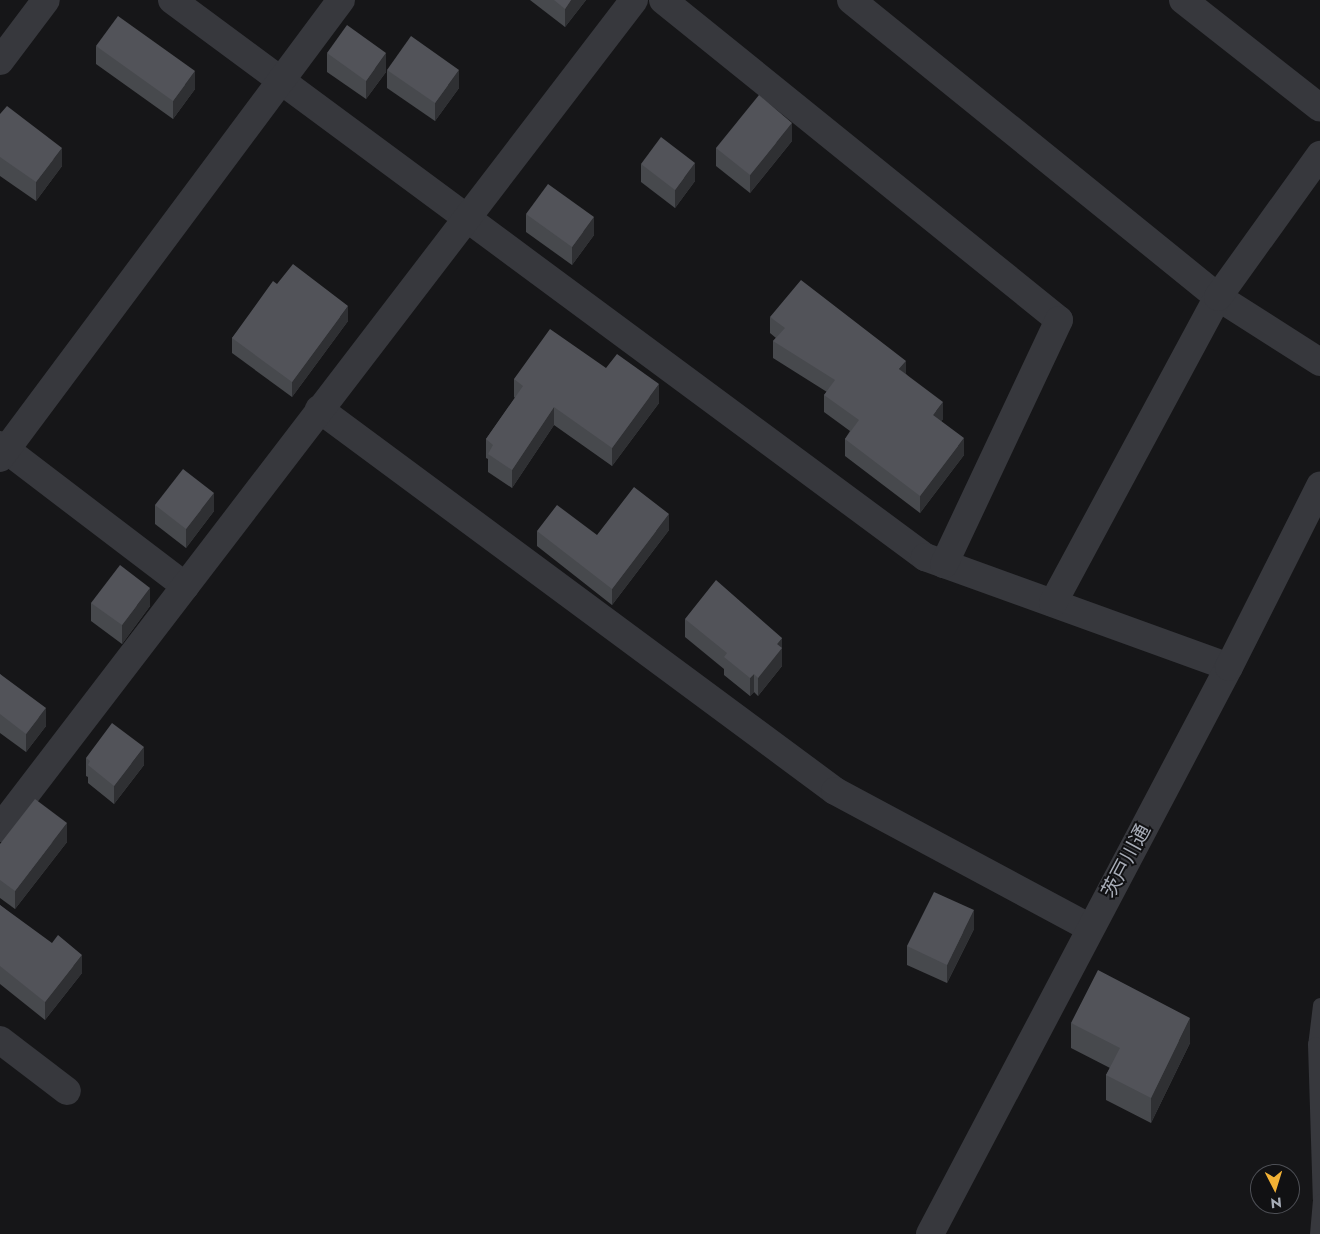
<!DOCTYPE html>
<html>
<head>
<meta charset="utf-8">
<style>
  body { margin:0 }
  #map { position:relative; width:1320px; height:1234px; overflow:hidden; background:#161618; font-family:Jost,"Noto Sans JP",sans-serif }
  div>[style] { position:absolute }
  .service>* { height:15px; margin:-7.5px; padding:0 7.5px; transform-origin:7.5px; border-radius:7.5px; background:#37383d }
  .minor>* { height:28px; margin:-14px; padding:0 14px; transform-origin:14px; border-radius:14px; background:#37383d }
  .tertiary>* { height:28px; margin:-14px; padding:0 14px; transform-origin:14px; border-radius:14px; background:#37383d }
  .wall>* { inset:0; background:#47494d }
  .shaded-wall>* { inset:0; background:#2f3033 }
  .building>* { inset:0; background:#525359 }
  span { translate:-50% -50%; white-space:nowrap; text-align:center; line-height:1.15; -webkit-text-stroke:4px #111113; paint-order:stroke }
  .street-label { font-size:20px; color:#a8adb8 }
  .north { position:absolute; left:1250px; top:1164px; width:50px; height:50px; box-sizing:border-box; background:#111113; border:1px solid #4d4f55; border-radius:50%; rotate:175deg; font-size:14px; font-weight:700; line-height:20px; text-align:center; color:#a8adb8 }
  .north::after { content:''; display:block; margin:auto; width:18px; height:22px; background:#f2b134; clip-path:polygon(50% 0,100% 100%,50% 72%,0 100%) }
</style>
</head>
<body>
<div id="map">
  <div class="service">
    <i style="left:1320px;top:1005px;width:39px;rotate:97deg"></i>
    <i style="left:1315px;top:1044px;width:155px;rotate:88.2deg"></i>
    <i style="left:1317px;top:1234px;width:33px;rotate:-85deg"></i>
  </div>
  <div class="minor">
    <i style="left:172px;top:0;width:937px;rotate:36.49deg"></i>
    <i style="left:925px;top:557px;width:323px;rotate:19.9deg"></i>
    <i style="left:663px;top:0;width:509px;rotate:38.94deg"></i>
    <i style="left:1059px;top:320px;width:270px;rotate:115.2deg"></i>
    <i style="left:851px;top:0;width:472px;rotate:39deg"></i>
    <i style="left:1218px;top:297px;width:121px;rotate:32.5deg"></i>
    <i style="left:1183px;top:0;width:174px;rotate:38.2deg"></i>
    <i style="left:319px;top:409px;width:642px;rotate:36.51deg"></i>
    <i style="left:835px;top:791px;width:290px;rotate:28.2deg"></i>
    <i style="left:0;top:445px;width:233px;rotate:37.3deg"></i>
    <i style="left:0;top:458px;width:571px;rotate:-53.33deg"></i>
    <i style="left:1053px;top:603px;width:348px;rotate:-61.7deg"></i>
    <i style="left:1218px;top:297px;width:175px;rotate:-54.3deg"></i>
    <i style="left:0;top:828px;width:1043px;rotate:-52.56deg"></i>
    <i style="left:0;top:1040px;width:84px;rotate:37.3deg"></i>
  </div>
  <div class="tertiary">
    <i style="left:0;top:61px;width:76px;rotate:-53deg"></i>
    <i style="left:930px;top:1234px;width:641px;rotate:-62.2deg"></i>
    <i style="left:1229px;top:667px;width:203px;rotate:-63.3deg"></i>
  </div>
  <div class="wall">
    <i style="clip-path:polygon(530px 0,586px 0,565px 27px)"></i>
    <i style="clip-path:polygon(96px 46px,195px 89px,173px 119px,96px 64px)"></i>
    <i style="clip-path:polygon(327px 53px,386px 72px,366px 99px,327px 72px)"></i>
    <i style="clip-path:polygon(387px 70px,459px 88px,435px 121px,387px 88px)"></i>
    <i style="clip-path:polygon(0 114px,62px 166px,36px 201px,0 176px)"></i>
    <i style="clip-path:polygon(792px 141px,750px 193px,716px 166px,716px 148px)"></i>
    <i style="clip-path:polygon(641px 164px,695px 181px,675px 208px,641px 182px)"></i>
    <i style="clip-path:polygon(526px 214px,594px 235px,572px 265px,526px 232px)"></i>
    <i style="clip-path:polygon(277px 284px,348px 321px,292px 397px,232px 353px,232px 338px)"></i>
    <i style="clip-path:polygon(770px 317px,906px 374px,943px 419px,941px 421px,964px 455px,920px 513px,845px 456px,845px 439px,850px 431px,824px 412px,824px 395px,827px 392px,773px 358px,773px 341px,776px 338px,770px 333px)"></i>
    <i style="clip-path:polygon(606px 368px,659px 403px,612px 466px,554px 425px,512px 488px,488px 472px,488px 459px,486px 458px,486px 439px,515px 398px,514px 397px,514px 379px)"></i>
    <i style="clip-path:polygon(155px 505px,214px 511px,186px 548px,155px 524px)"></i>
    <i style="clip-path:polygon(669px 530px,612px 605px,537px 546px,537px 531px,597px 535px)"></i>
    <i style="clip-path:polygon(91px 603px,150px 606px,122px 644px,91px 621px)"></i>
    <i style="clip-path:polygon(685px 619px,782px 638px,782px 666px,758px 696px,754px 692px,750px 696px,724px 675px,724px 669px,685px 637px)"></i>
    <i style="clip-path:polygon(0 674px,46px 726px,26px 752px,0 733px)"></i>
    <i style="clip-path:polygon(86px 758px,144px 765px,114px 804px,88px 783px,88px 777px,86px 776px)"></i>
    <i style="clip-path:polygon(67px 842px,15px 909px,0 898px,0 844px)"></i>
    <i style="clip-path:polygon(0 905px,82px 973px,45px 1020px,0 984px)"></i>
    <i style="clip-path:polygon(974px 929px,947px 983px,907px 965px,907px 946px)"></i>
    <i style="clip-path:polygon(1071px 1023px,1190px 1043px,1151px 1123px,1106px 1100px,1106px 1075px,1110px 1068px,1071px 1048px)"></i>
  </div>
  <div class="shaded-wall">
    <i style="clip-path:polygon(571px 0,586px 0,565px 27px,565px 9px)"></i>
    <i style="clip-path:polygon(386px 53px,386px 72px,366px 99px,366px 81px)"></i>
    <i style="clip-path:polygon(459px 70px,459px 88px,435px 121px,435px 103px)"></i>
    <i style="clip-path:polygon(195px 71px,195px 89px,173px 119px,173px 101px)"></i>
    <i style="clip-path:polygon(792px 123px,792px 141px,750px 193px,750px 175px)"></i>
    <i style="clip-path:polygon(62px 148px,62px 166px,36px 201px,36px 182px)"></i>
    <i style="clip-path:polygon(695px 163px,695px 181px,675px 208px,675px 190px)"></i>
    <i style="clip-path:polygon(594px 217px,594px 235px,572px 265px,572px 247px)"></i>
    <i style="clip-path:polygon(348px 306px,348px 321px,292px 397px,292px 382px)"></i>
    <i style="clip-path:polygon(906px 361px,906px 377px,899px 369px)"></i>
    <i style="clip-path:polygon(659px 384px,659px 403px,612px 466px,612px 448px)"></i>
    <i style="clip-path:polygon(943px 402px,943px 419px,933px 432px,933px 415px)"></i>
    <i style="clip-path:polygon(554px 407px,554px 425px,512px 488px,512px 470px)"></i>
    <i style="clip-path:polygon(964px 438px,964px 455px,920px 513px,920px 496px)"></i>
    <i style="clip-path:polygon(214px 493px,214px 511px,186px 548px,186px 529px)"></i>
    <i style="clip-path:polygon(669px 514px,669px 530px,612px 605px,612px 589px)"></i>
    <i style="clip-path:polygon(150px 588px,150px 606px,122px 644px,122px 625px)"></i>
    <i style="clip-path:polygon(782px 638px,782px 666px,758px 696px,758px 678px,777px 644px)"></i>
    <i style="clip-path:polygon(754px 674px,754px 692px,750px 696px,750px 678px)"></i>
    <i style="clip-path:polygon(46px 708px,46px 726px,26px 752px,26px 734px)"></i>
    <i style="clip-path:polygon(144px 747px,144px 765px,114px 804px,114px 786px)"></i>
    <i style="clip-path:polygon(67px 823px,67px 842px,15px 909px,15px 891px)"></i>
    <i style="clip-path:polygon(974px 910px,974px 929px,947px 983px,947px 965px)"></i>
    <i style="clip-path:polygon(82px 955px,82px 973px,45px 1020px,45px 1002px)"></i>
    <i style="clip-path:polygon(1190px 1018px,1190px 1043px,1151px 1123px,1151px 1098px)"></i>
  </div>
  <div class="building">
    <i style="clip-path:polygon(554px 0,571px 0,565px 9px)"></i>
    <i style="clip-path:polygon(118px 16px,195px 71px,173px 101px,96px 46px)"></i>
    <i style="clip-path:polygon(347px 25px,386px 53px,366px 81px,327px 53px)"></i>
    <i style="clip-path:polygon(411px 36px,459px 70px,435px 103px,387px 70px)"></i>
    <i style="clip-path:polygon(759px 95px,792px 123px,750px 175px,716px 148px)"></i>
    <i style="clip-path:polygon(7px 106px,62px 148px,36px 182px,0 157px,0 114px)"></i>
    <i style="clip-path:polygon(661px 137px,695px 163px,675px 190px,641px 164px)"></i>
    <i style="clip-path:polygon(548px 184px,594px 217px,572px 247px,526px 214px)"></i>
    <i style="clip-path:polygon(293px 264px,348px 306px,292px 382px,232px 338px,273px 281px,277px 284px)"></i>
    <i style="clip-path:polygon(801px 280px,906px 361px,899px 369px,943px 402px,933px 415px,964px 438px,920px 496px,845px 439px,859px 420px,824px 395px,835px 380px,773px 341px,785px 328px,770px 317px)"></i>
    <i style="clip-path:polygon(550px 329px,606px 368px,617px 354px,659px 384px,612px 448px,554px 407px,512px 470px,488px 454px,493px 445px,486px 439px,523px 386px,514px 379px)"></i>
    <i style="clip-path:polygon(183px 469px,214px 493px,186px 529px,155px 505px)"></i>
    <i style="clip-path:polygon(634px 487px,669px 514px,612px 589px,537px 531px,557px 505px,597px 535px)"></i>
    <i style="clip-path:polygon(120px 565px,150px 588px,122px 625px,91px 603px)"></i>
    <i style="clip-path:polygon(716px 580px,782px 638px,777px 644px,782px 648px,758px 678px,754px 674px,750px 678px,724px 657px,727px 653px,685px 619px)"></i>
    <i style="clip-path:polygon(0 674px,46px 708px,26px 734px,0 714px)"></i>
    <i style="clip-path:polygon(112px 723px,144px 747px,114px 786px,88px 765px,90px 761px,86px 758px)"></i>
    <i style="clip-path:polygon(35px 799px,67px 823px,15px 891px,0 880px,0 844px)"></i>
    <i style="clip-path:polygon(934px 892px,974px 910px,947px 965px,907px 946px)"></i>
    <i style="clip-path:polygon(0 905px,52px 943px,58px 935px,82px 955px,45px 1002px,0 966px)"></i>
    <i style="clip-path:polygon(1098px 970px,1190px 1018px,1151px 1098px,1106px 1075px,1120px 1048px,1071px 1023px)"></i>
  </div>
  <div class="street-label">
    <span style="left:1126px;top:861px;rotate:-62deg">茨戸川通</span>
  </div>
  <div class="north">N</div>
</div>
</body>
</html>
